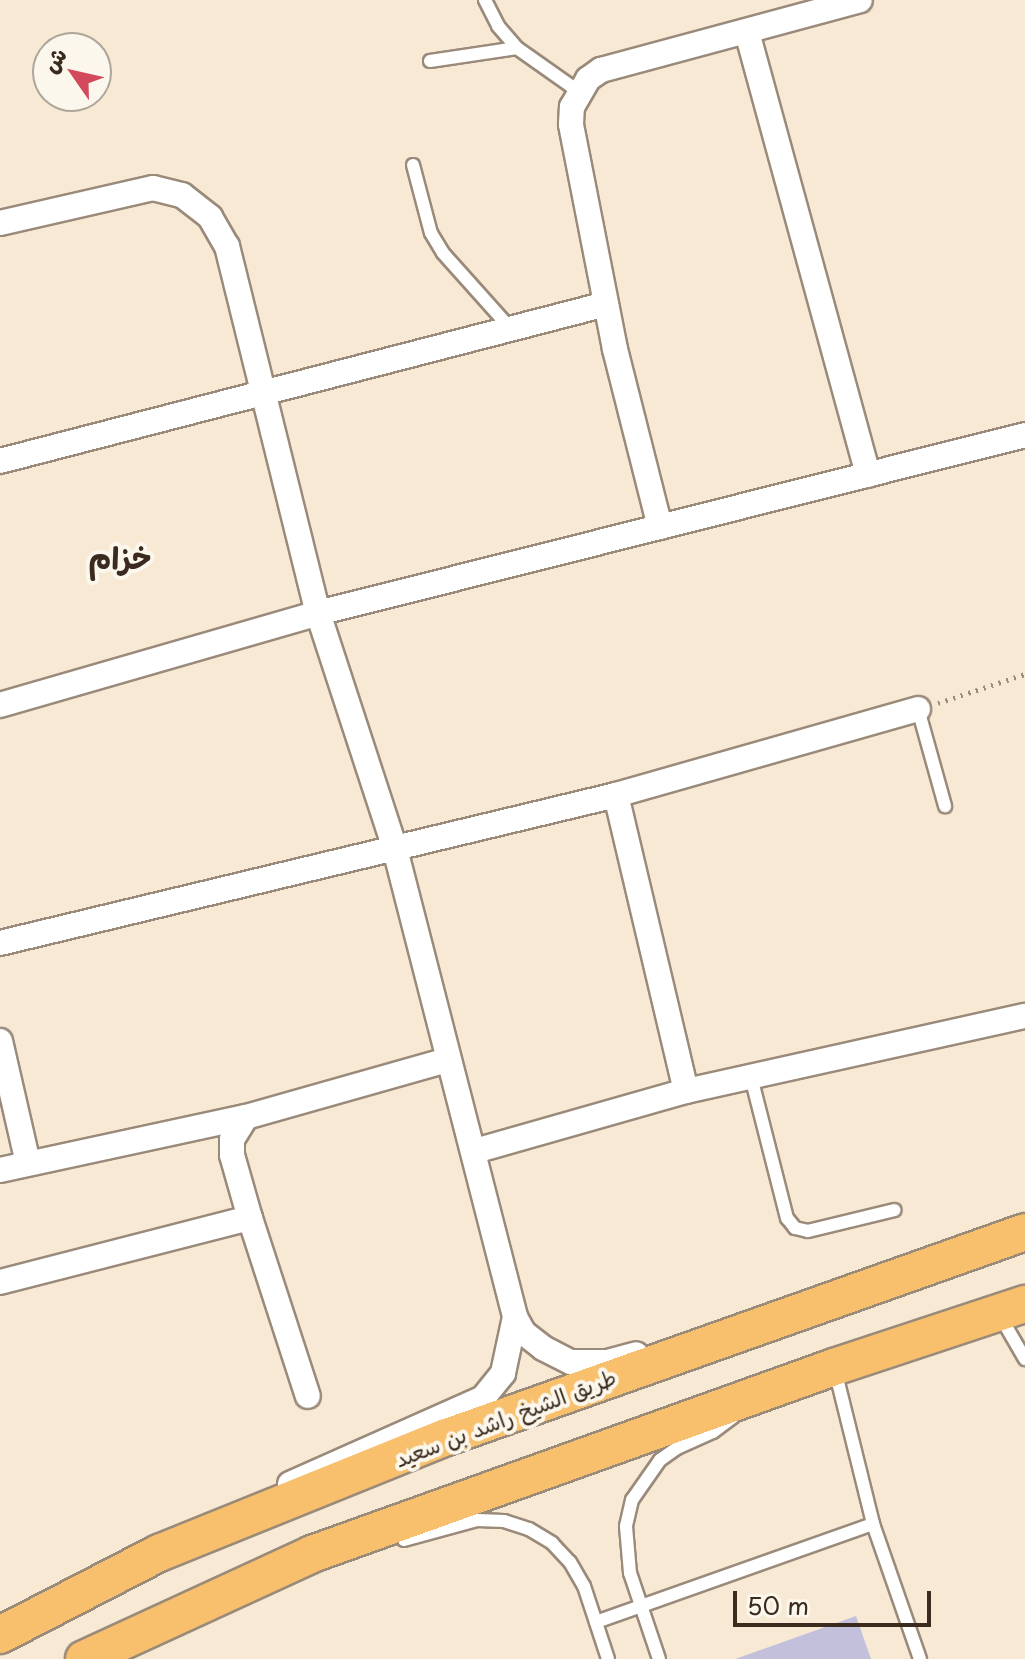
<!DOCTYPE html>
<html>
<head>
<meta charset="utf-8">
<style>
  body { margin:0 }
  #map { position:relative; width:1025px; height:1659px; overflow:hidden; background:#f8e9d5; font-family:"Playpen Sans","Playpen Sans Arabic",sans-serif }
  div>[style] { position:absolute }
  .industrial>* { inset:0; background:#c3c0db }
  .path>* { height:5px; margin-top:-2.5px; transform-origin:0; background:repeating-linear-gradient(90deg,#9a8a7a 0 2px,transparent 0 8px) }
  .roads { filter:drop-shadow(2px 0 #9a8a7a) drop-shadow(-2px 0 #9a8a7a) drop-shadow(0 2px #9a8a7a) drop-shadow(0 -2px #9a8a7a) }
  .service>* { height:12px; margin:-6px; padding:0 6px; transform-origin:6px; border-radius:6px; background:#fff }
  .minor>* { height:24px; margin:-12px; padding:0 12px; transform-origin:12px; border-radius:12px; background:#fff }
  .primary>* { height:36px; margin:-18px; padding:0 18px; transform-origin:18px; border-radius:18px; background:#f8bf6c }
  span { translate:-50% -50%; white-space:nowrap; text-align:center; line-height:1.15; -webkit-text-stroke:8px #fbf7ec; paint-order:stroke }
  .street-label { font-size:22px; color:#3b2a1e }
  .district-label { font-size:30px; color:#3b2a1e; font-weight:700 }
  .north { position:absolute; left:32px; top:32px; width:80px; height:80px; box-sizing:border-box; background:#fbf7ec; border:2px solid #aea59a; border-radius:50%; rotate:304deg; font-size:22px; font-weight:700; line-height:32px; text-align:center; color:#3b2a1e }
  .north::after { content:''; display:block; margin:auto; width:28px; height:36px; background:#d1495b; clip-path:polygon(50% 0,100% 100%,50% 72%,0 100%) }
  .scale { position:absolute; left:733px; top:1591px; width:198px; height:36px; box-sizing:border-box; border:4px solid #3b2a1e; border-top:0; padding-left:10px; font-size:24px; line-height:28px; white-space:nowrap; color:#3b2a1e; -webkit-text-stroke:6px #fbf7ec; paint-order:stroke }
</style>
</head>
<body>
<div id="map">
  <div class="industrial">
    <i style="clip-path:polygon(856px 1616px,871px 1659px,735px 1659px)"></i>
  </div>
  <div class="path">
    <i style="left:938px;top:703px;width:92px;rotate:-18.4deg"></i>
  </div>
  <div class="roads">
    <div class="service">
      <i style="left:485px;top:0;width:29px;rotate:63deg"></i>
      <i style="left:498px;top:26px;width:29px;rotate:49deg"></i>
      <i style="left:517px;top:48px;width:75px;rotate:35.2deg"></i>
      <i style="left:430px;top:61px;width:88px;rotate:-8.5deg"></i>
      <i style="left:413px;top:165px;width:70px;rotate:75.2deg"></i>
      <i style="left:431px;top:233px;width:23px;rotate:59deg"></i>
      <i style="left:443px;top:253px;width:102px;rotate:48.2deg"></i>
      <i style="left:918px;top:709px;width:101px;rotate:74.4deg"></i>
      <i style="left:751px;top:1077px;width:146px;rotate:75.7deg"></i>
      <i style="left:787px;top:1218px;width:13px;rotate:51deg"></i>
      <i style="left:795px;top:1228px;width:13px;rotate:13deg"></i>
      <i style="left:808px;top:1231px;width:89px;rotate:-13.6deg"></i>
      <i style="left:1000px;top:1316px;width:50px;rotate:59.8deg"></i>
      <i style="left:835px;top:1370px;width:159px;rotate:76.1deg"></i>
      <i style="left:873px;top:1524px;width:143px;rotate:70.8deg"></i>
      <i style="left:404px;top:1540px;width:76px;rotate:-15.3deg"></i>
      <i style="left:477px;top:1520px;width:27px;rotate:2deg"></i>
      <i style="left:504px;top:1521px;width:26px;rotate:18deg"></i>
      <i style="left:529px;top:1529px;width:27px;rotate:31deg"></i>
      <i style="left:552px;top:1543px;width:26px;rotate:47deg"></i>
      <i style="left:570px;top:1562px;width:28px;rotate:60deg"></i>
      <i style="left:584px;top:1586px;width:77px;rotate:71.8deg"></i>
      <i style="left:596px;top:1622px;width:294px;rotate:-19.5deg"></i>
      <i style="left:659px;top:1659px;width:91px;rotate:-108.6deg"></i>
      <i style="left:630px;top:1573px;width:47px;rotate:-94.9deg"></i>
      <i style="left:626px;top:1526px;width:27px;rotate:-77deg"></i>
      <i style="left:632px;top:1500px;width:49px;rotate:-55deg"></i>
      <i style="left:660px;top:1460px;width:21px;rotate:-35deg"></i>
      <i style="left:677px;top:1448px;width:39px;rotate:-24deg"></i>
      <i style="left:713px;top:1432px;width:26px;rotate:-37deg"></i>
    </div>
    <div class="minor">
      <i style="left:747px;top:32px;width:459px;rotate:74.7deg"></i>
      <i style="left:0;top:223px;width:157px;rotate:-12.9deg"></i>
      <i style="left:153px;top:188px;width:30px;rotate:14deg"></i>
      <i style="left:182px;top:195px;width:36px;rotate:38deg"></i>
      <i style="left:210px;top:217px;width:34px;rotate:60deg"></i>
      <i style="left:227px;top:246px;width:378px;rotate:76.1deg"></i>
      <i style="left:318px;top:613px;width:248px;rotate:71.9deg"></i>
      <i style="left:395px;top:849px;width:483px;rotate:75.6deg"></i>
      <i style="left:515px;top:1317px;width:18px;rotate:61deg"></i>
      <i style="left:524px;top:1333px;width:24px;rotate:38deg"></i>
      <i style="left:543px;top:1348px;width:31px;rotate:27deg"></i>
      <i style="left:571px;top:1362px;width:36px"></i>
      <i style="left:607px;top:1362px;width:30px;rotate:-15deg"></i>
      <i style="left:0;top:461px;width:626px;rotate:-14.52deg"></i>
      <i style="left:660px;top:527px;width:184px;rotate:-104.2deg"></i>
      <i style="left:615px;top:349px;width:229px;rotate:-101.1deg"></i>
      <i style="left:571px;top:124px;width:17px;rotate:-87deg"></i>
      <i style="left:572px;top:107px;width:32px;rotate:-60deg"></i>
      <i style="left:588px;top:79px;width:16px;rotate:-35deg"></i>
      <i style="left:601px;top:70px;width:268px;rotate:-15.1deg"></i>
      <i style="left:0;top:705px;width:331px;rotate:-16.1deg"></i>
      <i style="left:318px;top:613px;width:729px;rotate:-14.13deg"></i>
      <i style="left:616px;top:795px;width:304px;rotate:76.7deg"></i>
      <i style="left:0;top:943px;width:634px;rotate:-13.51deg"></i>
      <i style="left:616px;top:795px;width:314px;rotate:-15.9deg"></i>
      <i style="left:0;top:1041px;width:125px;rotate:77.1deg"></i>
      <i style="left:246px;top:1117px;width:26px;rotate:122deg"></i>
      <i style="left:232px;top:1139px;width:16px;rotate:90deg"></i>
      <i style="left:232px;top:1155px;width:66px;rotate:74.1deg"></i>
      <i style="left:475px;top:1151px;width:219px;rotate:-15.9deg"></i>
      <i style="left:686px;top:1091px;width:347px;rotate:-12.5deg"></i>
      <i style="left:0;top:1170px;width:252px;rotate:-12.2deg"></i>
      <i style="left:246px;top:1117px;width:210px;rotate:-15.8deg"></i>
      <i style="left:0;top:1282px;width:258px;rotate:-14.4deg"></i>
      <i style="left:250px;top:1218px;width:187px;rotate:72deg"></i>
      <i style="left:290px;top:1484px;width:211px;rotate:-24deg"></i>
      <i style="left:483px;top:1398px;width:32px;rotate:-51deg"></i>
      <i style="left:503px;top:1373px;width:57px;rotate:-77.9deg"></i>
    </div>
    <div class="primary">
      <i style="left:0;top:1635px;width:179px;rotate:-27.3deg"></i>
      <i style="left:159px;top:1553px;width:307px;rotate:-22deg"></i>
      <i style="left:444px;top:1438px;width:616px;rotate:-19.52deg"></i>
      <i style="left:84px;top:1659px;width:251px;rotate:-24.7deg"></i>
      <i style="left:312px;top:1554px;width:554px;rotate:-19.71deg"></i>
      <i style="left:834px;top:1367px;width:201px;rotate:-18.3deg"></i>
    </div>
  </div>
  <div class="street-label">
    <span style="left:505px;top:1417px;rotate:-21deg">طريق الشيخ راشد بن سعيد</span>
  </div>
  <div class="district-label">
    <span style="left:120px;top:557px">خزام</span>
  </div>
  <div class="north">ش</div>
  <div class="scale">50 m</div>
</div>
</body>
</html>
